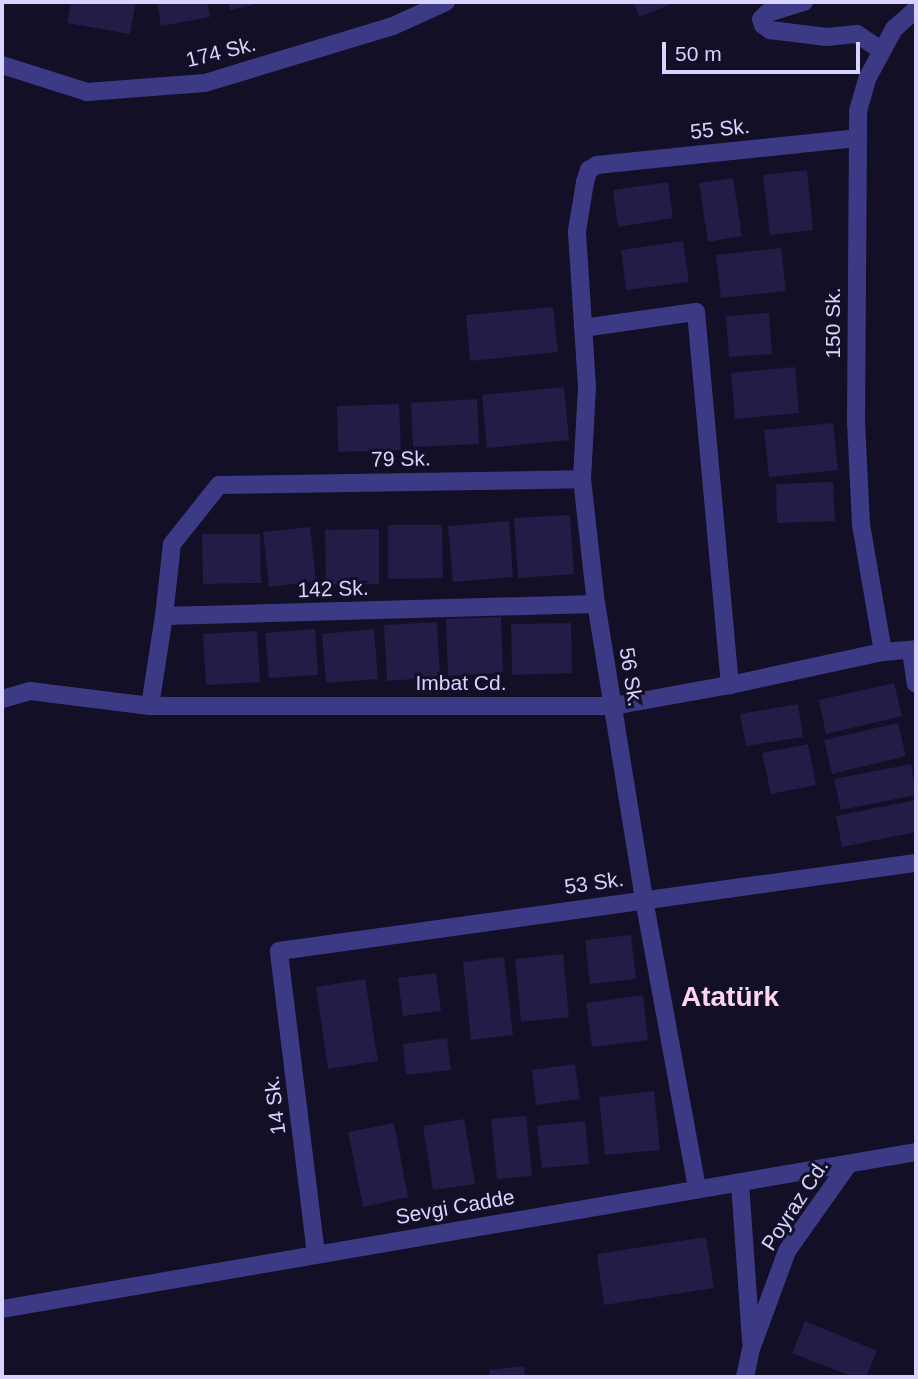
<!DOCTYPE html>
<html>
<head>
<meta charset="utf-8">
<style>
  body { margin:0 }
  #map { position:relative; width:918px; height:1379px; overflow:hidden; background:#130f26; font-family:Arial,sans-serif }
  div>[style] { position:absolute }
  .building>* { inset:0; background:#241b47 }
  .minor>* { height:18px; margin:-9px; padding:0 9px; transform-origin:9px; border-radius:9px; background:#3d3a85 }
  span { translate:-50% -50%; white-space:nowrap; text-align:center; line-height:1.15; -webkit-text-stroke:6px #130f26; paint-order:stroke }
  .street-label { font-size:21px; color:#d9d4ff }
  .district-label { font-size:28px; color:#ffd6f0; font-weight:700 }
  .frame { position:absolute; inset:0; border:4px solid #d9d4ff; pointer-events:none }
  .scale { position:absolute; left:662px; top:42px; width:198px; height:32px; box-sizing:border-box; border:4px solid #d9d4ff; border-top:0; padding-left:9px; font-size:21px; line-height:24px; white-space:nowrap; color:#d9d4ff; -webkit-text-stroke:5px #130f26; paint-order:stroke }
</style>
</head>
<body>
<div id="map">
  <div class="building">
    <i style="clip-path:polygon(71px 2px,136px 2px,130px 34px,67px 23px)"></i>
    <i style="clip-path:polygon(157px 2px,207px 2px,210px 17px,161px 26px)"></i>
    <i style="clip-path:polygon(228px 2px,260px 2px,261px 3px,230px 10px)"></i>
    <i style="clip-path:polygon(633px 2px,676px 2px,640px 17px)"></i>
    <i style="clip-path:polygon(807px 170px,813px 230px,770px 235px,763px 175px)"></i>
    <i style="clip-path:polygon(733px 178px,742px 236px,708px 242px,699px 183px)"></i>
    <i style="clip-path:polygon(668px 182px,673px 218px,618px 227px,613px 190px)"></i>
    <i style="clip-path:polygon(683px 241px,689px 282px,626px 290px,621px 250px)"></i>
    <i style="clip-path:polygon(781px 248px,786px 291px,721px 298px,716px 255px)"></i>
    <i style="clip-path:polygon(553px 307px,558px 352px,470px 361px,466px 315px)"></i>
    <i style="clip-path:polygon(769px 313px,772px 354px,729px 357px,726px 316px)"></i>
    <i style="clip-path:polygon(795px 367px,799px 413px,735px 419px,731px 373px)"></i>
    <i style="clip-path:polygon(564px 387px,569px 440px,487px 448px,482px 395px)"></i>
    <i style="clip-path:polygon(477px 399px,479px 444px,413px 447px,411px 403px)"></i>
    <i style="clip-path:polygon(399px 404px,401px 450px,338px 452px,337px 406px)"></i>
    <i style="clip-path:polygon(833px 423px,838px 470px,769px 477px,764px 430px)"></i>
    <i style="clip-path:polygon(833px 482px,835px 521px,777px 523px,776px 484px)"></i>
    <i style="clip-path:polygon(570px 515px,574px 574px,518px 578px,514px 518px)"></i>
    <i style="clip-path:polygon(509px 521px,513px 577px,453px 582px,448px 526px)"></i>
    <i style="clip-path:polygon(388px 525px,442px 525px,443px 578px,388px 579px)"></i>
    <i style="clip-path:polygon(310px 527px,316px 581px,269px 587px,263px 532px)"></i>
    <i style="clip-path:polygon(379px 529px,379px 584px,326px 585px,325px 530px)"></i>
    <i style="clip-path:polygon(202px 534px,260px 534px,261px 583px,203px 584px)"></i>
    <i style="clip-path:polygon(501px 617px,503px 673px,448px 676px,446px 619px)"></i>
    <i style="clip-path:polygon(437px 622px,440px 677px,387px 681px,384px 625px)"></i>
    <i style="clip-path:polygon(571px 623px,572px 673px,512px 675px,511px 624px)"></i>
    <i style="clip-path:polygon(315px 629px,318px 675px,269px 678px,265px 633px)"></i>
    <i style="clip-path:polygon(374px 629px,378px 679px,326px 683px,322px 634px)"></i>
    <i style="clip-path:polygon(257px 631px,260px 682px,206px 685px,203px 634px)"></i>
    <i style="clip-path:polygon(894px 683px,902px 716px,826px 734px,819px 700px)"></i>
    <i style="clip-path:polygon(798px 704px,803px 737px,746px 746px,740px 714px)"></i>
    <i style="clip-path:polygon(898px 723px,906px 756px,832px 774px,824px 740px)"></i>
    <i style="clip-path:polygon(808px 744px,816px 785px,771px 794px,762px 753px)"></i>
    <i style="clip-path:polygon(911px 764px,916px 795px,841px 810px,834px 779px)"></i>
    <i style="clip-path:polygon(916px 800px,916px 832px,842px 847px,836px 816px)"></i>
    <i style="clip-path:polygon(631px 935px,636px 979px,590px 984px,585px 940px)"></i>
    <i style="clip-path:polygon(563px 954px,569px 1017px,521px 1022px,515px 959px)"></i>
    <i style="clip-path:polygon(504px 957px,513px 1035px,471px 1040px,463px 962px)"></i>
    <i style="clip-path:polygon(436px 973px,441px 1011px,403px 1016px,398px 978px)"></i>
    <i style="clip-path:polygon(365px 979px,378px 1061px,328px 1069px,316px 987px)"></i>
    <i style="clip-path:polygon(643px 995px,648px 1040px,592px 1047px,586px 1003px)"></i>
    <i style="clip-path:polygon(447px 1038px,451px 1070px,406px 1075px,403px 1044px)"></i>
    <i style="clip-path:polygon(575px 1064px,580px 1099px,536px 1105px,532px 1070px)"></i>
    <i style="clip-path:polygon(654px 1091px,660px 1150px,605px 1155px,599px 1097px)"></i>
    <i style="clip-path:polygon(526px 1116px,532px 1176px,497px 1179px,491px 1119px)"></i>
    <i style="clip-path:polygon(464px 1119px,475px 1184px,433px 1190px,423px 1126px)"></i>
    <i style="clip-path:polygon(585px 1121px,589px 1164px,542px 1168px,537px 1126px)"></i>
    <i style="clip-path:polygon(394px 1123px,408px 1197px,363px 1207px,348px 1132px)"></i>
    <i style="clip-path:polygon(706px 1237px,714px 1288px,604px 1305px,597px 1254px)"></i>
    <i style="clip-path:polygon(805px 1321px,877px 1351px,866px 1377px,853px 1377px,792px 1353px)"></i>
    <i style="clip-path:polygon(524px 1366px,525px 1377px,490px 1377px,489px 1370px)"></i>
  </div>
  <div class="minor">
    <i style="left:804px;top:2px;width:39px;rotate:163deg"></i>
    <i style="left:767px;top:13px;width:8px;rotate:135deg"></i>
    <i style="left:761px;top:19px;width:6px;rotate:72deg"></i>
    <i style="left:763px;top:25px;width:9px;rotate:36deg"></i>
    <i style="left:770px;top:30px;width:57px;rotate:7deg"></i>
    <i style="left:827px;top:37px;width:30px;rotate:-6deg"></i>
    <i style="left:857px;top:34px;width:30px;rotate:34deg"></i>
    <i style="left:2px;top:65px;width:89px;rotate:17.6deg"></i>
    <i style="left:87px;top:92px;width:118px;rotate:-4.4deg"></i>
    <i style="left:205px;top:83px;width:196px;rotate:-16.9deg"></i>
    <i style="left:393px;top:26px;width:58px;rotate:-24.4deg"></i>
    <i style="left:583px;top:328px;width:114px;rotate:-8.1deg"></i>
    <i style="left:696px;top:312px;width:375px;rotate:84.8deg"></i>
    <i style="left:164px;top:616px;width:72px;rotate:-83.7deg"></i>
    <i style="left:172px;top:544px;width:75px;rotate:-51.5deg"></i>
    <i style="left:219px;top:485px;width:363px;rotate:-0.9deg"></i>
    <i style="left:911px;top:650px;width:34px;rotate:82deg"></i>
    <i style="left:883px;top:652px;width:130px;rotate:-99.8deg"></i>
    <i style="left:861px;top:524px;width:102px;rotate:-92.8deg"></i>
    <i style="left:856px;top:422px;width:311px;rotate:-89.6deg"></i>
    <i style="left:858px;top:111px;width:35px;rotate:-74deg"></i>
    <i style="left:868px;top:77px;width:55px;rotate:-61.6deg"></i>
    <i style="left:894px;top:29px;width:30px;rotate:-42deg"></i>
    <i style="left:2px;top:699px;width:29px;rotate:-16deg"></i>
    <i style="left:30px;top:691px;width:121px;rotate:7.1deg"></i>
    <i style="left:150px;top:706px;width:463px"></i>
    <i style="left:613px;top:706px;width:119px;rotate:-10.2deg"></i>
    <i style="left:730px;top:685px;width:157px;rotate:-12.2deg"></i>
    <i style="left:883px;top:652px;width:33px;rotate:-5deg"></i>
    <i style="left:150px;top:706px;width:91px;rotate:-81.2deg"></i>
    <i style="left:164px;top:616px;width:432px;rotate:-1.6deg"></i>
    <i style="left:740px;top:1183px;width:159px;rotate:86deg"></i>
    <i style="left:697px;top:1188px;width:294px;rotate:-100.4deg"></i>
    <i style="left:644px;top:899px;width:299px;rotate:-99.2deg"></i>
    <i style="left:596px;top:604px;width:126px;rotate:-96.4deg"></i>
    <i style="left:582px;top:479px;width:92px;rotate:-86.9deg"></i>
    <i style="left:587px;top:387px;width:156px;rotate:-93.7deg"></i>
    <i style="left:577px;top:231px;width:50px;rotate:-80.7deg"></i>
    <i style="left:585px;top:182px;width:13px;rotate:-72deg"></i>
    <i style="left:589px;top:170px;width:9px;rotate:-32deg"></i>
    <i style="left:597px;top:165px;width:261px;rotate:-5.9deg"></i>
    <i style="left:316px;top:1254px;width:305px;rotate:-97deg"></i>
    <i style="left:279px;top:951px;width:643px;rotate:-7.87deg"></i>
    <i style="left:2px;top:1309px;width:927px;rotate:-9.75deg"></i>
    <i style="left:745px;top:1377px;width:29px;rotate:-78deg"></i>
    <i style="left:751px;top:1349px;width:104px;rotate:-69.8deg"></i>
    <i style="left:787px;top:1251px;width:105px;rotate:-54.7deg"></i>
  </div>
  <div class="street-label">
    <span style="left:221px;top:52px;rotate:-14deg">174 Sk.</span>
    <span style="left:720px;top:129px;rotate:-6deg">55 Sk.</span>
    <span style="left:833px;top:323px;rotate:-90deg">150 Sk.</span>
    <span style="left:401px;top:459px;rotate:-1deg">79 Sk.</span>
    <span style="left:333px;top:589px;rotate:-2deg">142 Sk.</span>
    <span style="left:631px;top:677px;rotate:81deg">56 Sk.</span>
    <span style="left:461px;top:683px">Imbat Cd.</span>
    <span style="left:594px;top:883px;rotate:-8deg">53 Sk.</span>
    <span style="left:275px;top:1105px;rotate:-97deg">14 Sk.</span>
    <span style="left:795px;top:1205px;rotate:-57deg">Poyraz Cd.</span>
    <span style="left:455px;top:1207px;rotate:-10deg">Sevgi Cadde</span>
  </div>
  <div class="district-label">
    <span style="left:730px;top:997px">Atatürk</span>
  </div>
  <div class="frame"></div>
  <div class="scale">50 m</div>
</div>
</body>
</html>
